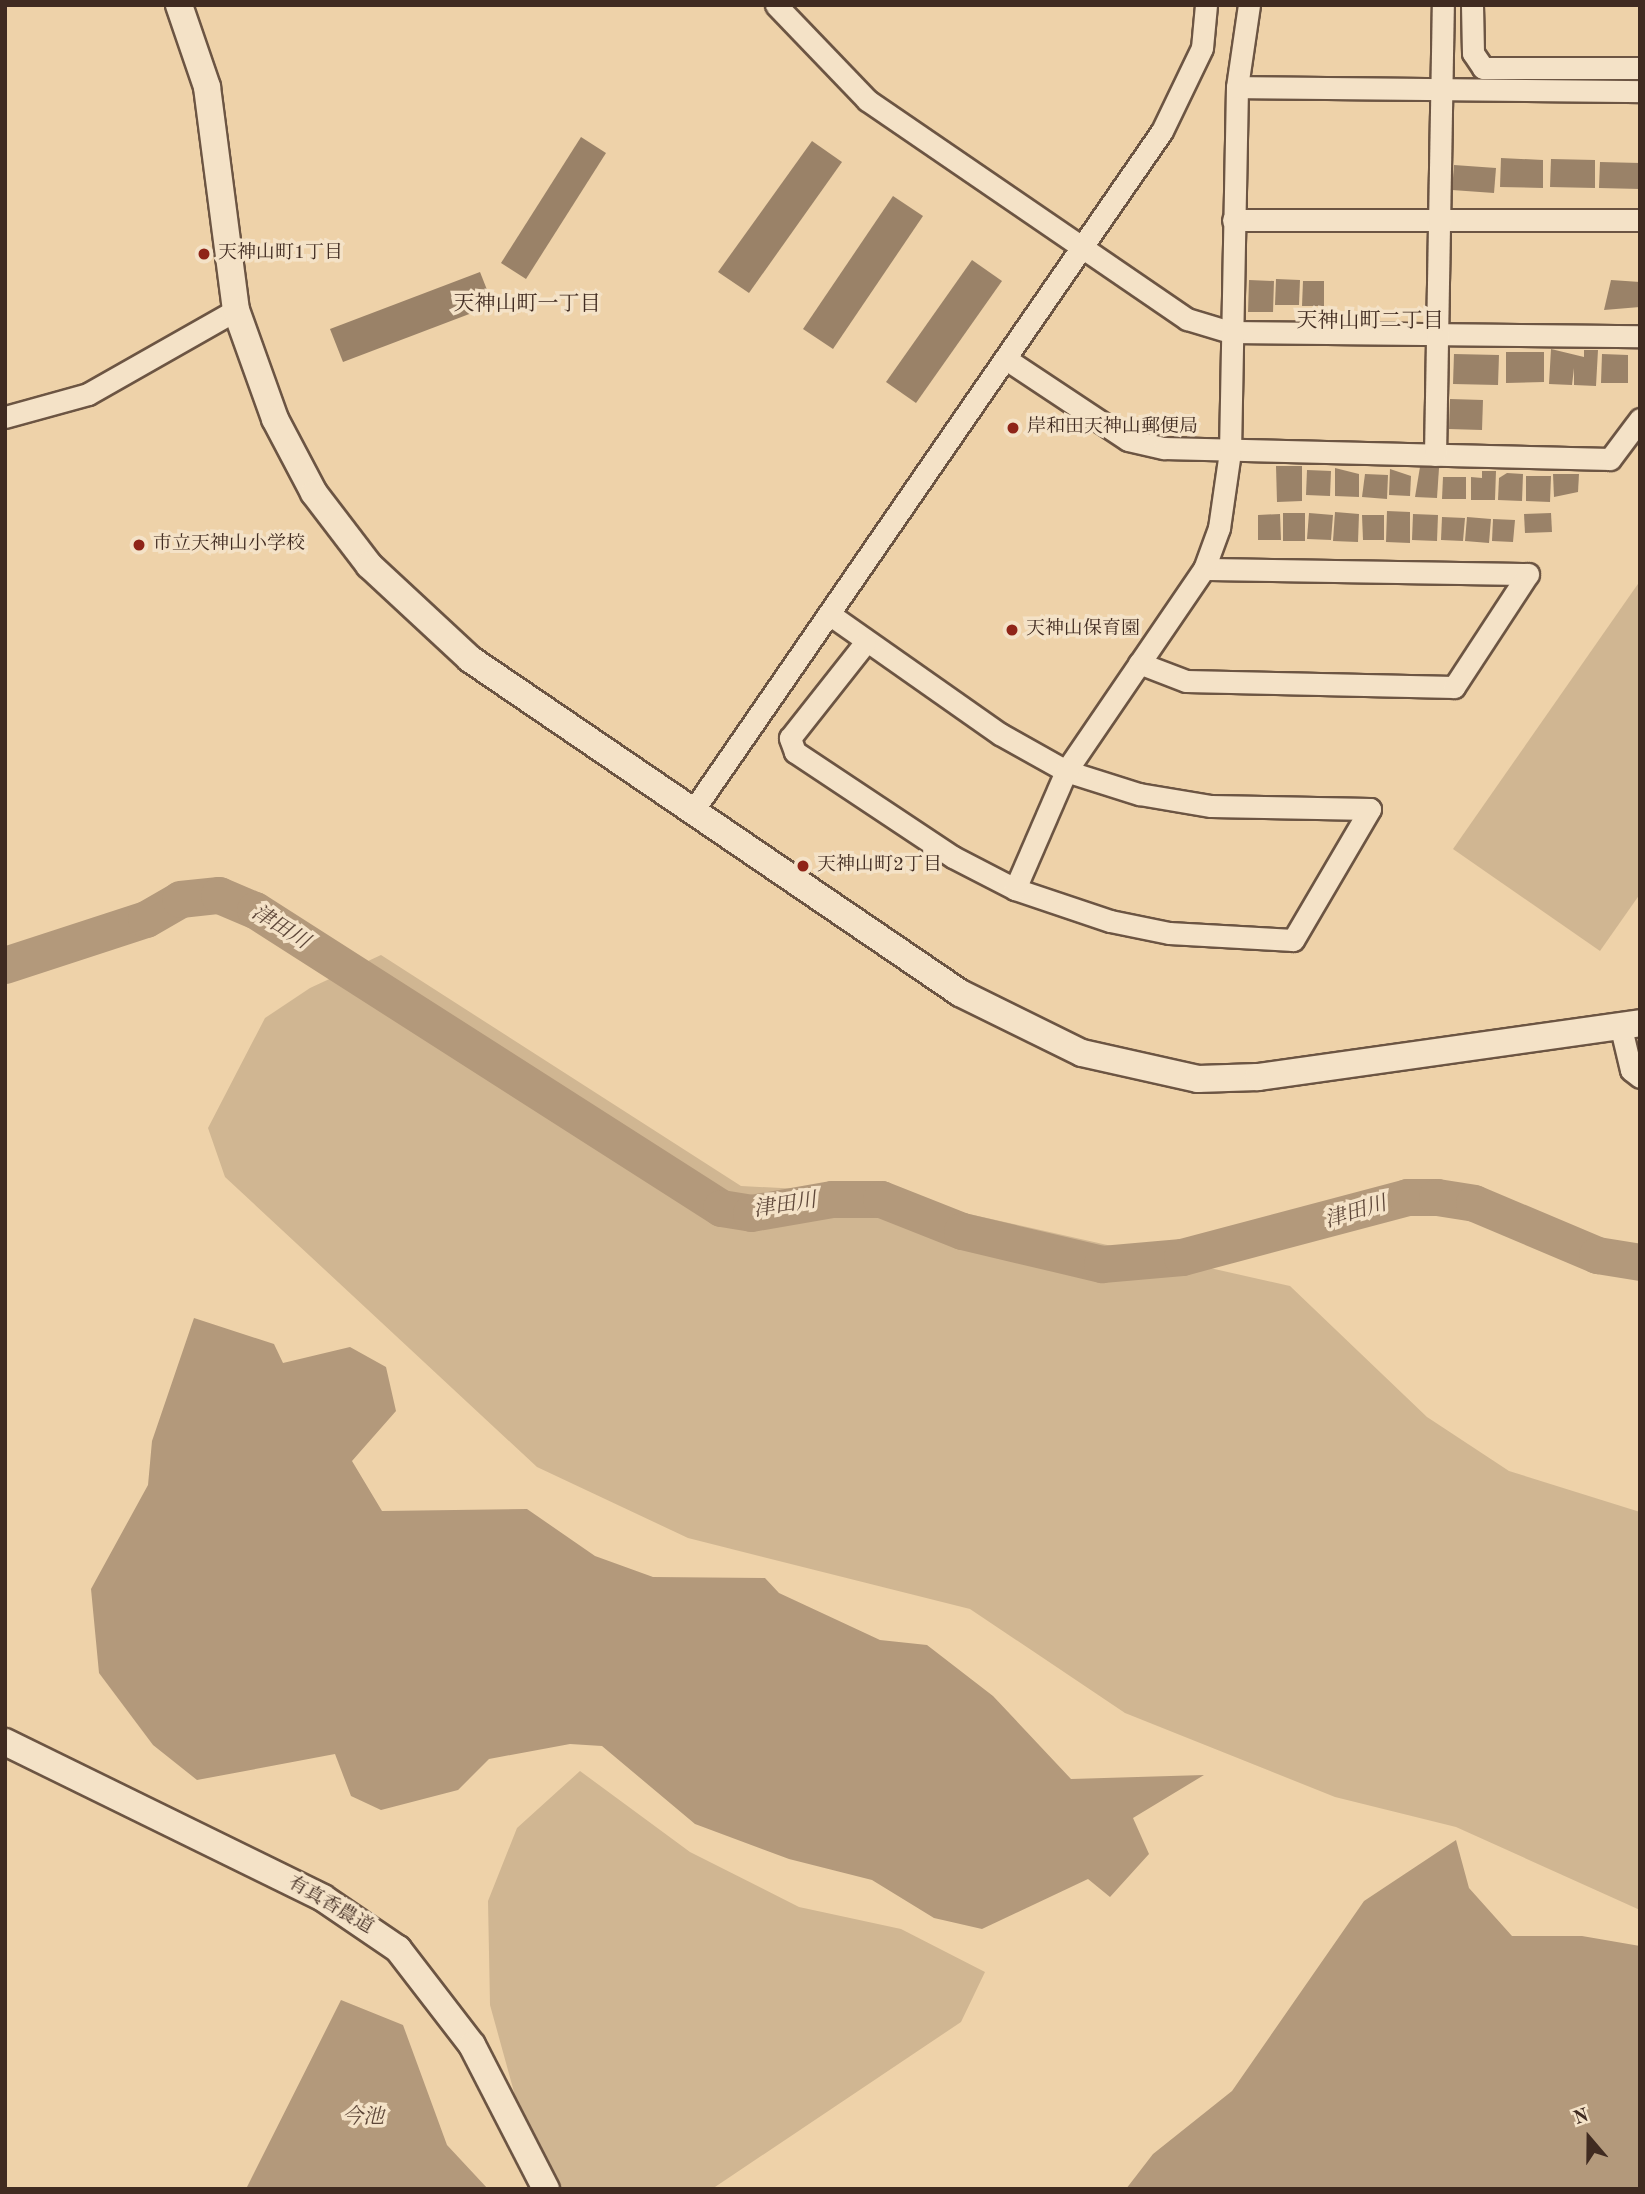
<!DOCTYPE html>
<html>
<head>
<meta charset="utf-8">
<style>
  body { margin:0 }
  #map { position:relative; width:1645px; height:2194px; overflow:hidden; background:#eed2a9; font-family:"Old Standard TT","Noto Serif JP",serif }
  div>[style] { position:absolute }
  .green>* { inset:0; background:#d0b692 }
  .water>* { inset:0; background:#b3997b }
  .river>* { height:37px; margin:-18.5px; padding:0 18.5px; transform-origin:18.5px; border-radius:18.5px; background:#b3997b }
  .building>* { inset:0; background:#9a8268 }
  .roads { filter:drop-shadow(2px 0 #6c5543) drop-shadow(-2px 0 #6c5543) drop-shadow(0 2px #6c5543) drop-shadow(0 -2px #6c5543) }
  .minor>* { height:21px; margin:-10.5px; padding:0 10.5px; transform-origin:10.5px; border-radius:10.5px; background:#f4e2c7 }
  .tertiary>* { height:26px; margin:-13px; padding:0 13px; transform-origin:13px; border-radius:13px; background:#f4e2c7 }
  .dots>* { width:19px; height:19px; translate:-50% -50%; box-sizing:border-box; border:4px solid #f4e2c7; border-radius:50% }
  span { translate:-50% -50%; white-space:nowrap; text-align:center; line-height:1.15; -webkit-text-stroke:7px #f4e2c7; paint-order:stroke }
  .poi-label { font-size:19px; color:#402b21 }
  .left { translate:0 -50%; text-align:left }
  .street-label { font-size:19px; color:#402b21 }
  .neighbourhood-label { font-size:21px; color:#402b21 }
  .water-label { font-size:21px; color:#5d4638; font-style:italic }
  .frame { position:absolute; inset:0; border:7px solid #402b21; pointer-events:none }
  .north { position:absolute; left:1554px; top:2103px; width:70px; height:70px; -webkit-text-stroke:5px #f4e2c7; paint-order:stroke; rotate:340deg; font-size:19px; font-weight:700; line-height:28px; text-align:center; color:#402b21 }
  .north::after { content:''; display:block; margin:auto; width:24px; height:32px; background:#402b21; clip-path:polygon(50% 0,100% 100%,50% 72%,0 100%) }
</style>
</head>
<body>
<div id="map">
  <div class="green">
    <i style="clip-path:polygon(1640px 581px,1640px 894px,1600px 951px,1453px 849px)"></i>
    <i style="clip-path:polygon(381px 955px,741px 1186px,876px 1193px,1290px 1286px,1427px 1417px,1509px 1471px,1640px 1512px,1640px 1910px,1456px 1827px,1335px 1797px,1125px 1713px,970px 1609px,688px 1538px,537px 1467px,225px 1177px,208px 1128px,265px 1018px,310px 988px)"></i>
    <i style="clip-path:polygon(580px 1771px,690px 1852px,799px 1907px,901px 1929px,985px 1972px,961px 2022px,712px 2189px,565px 2189px,535px 2168px,490px 2005px,488px 1901px,517px 1828px)"></i>
  </div>
  <div class="water">
    <i style="clip-path:polygon(194px 1318px,274px 1344px,283px 1363px,350px 1347px,386px 1367px,396px 1411px,352px 1461px,382px 1511px,527px 1509px,595px 1556px,653px 1577px,765px 1578px,779px 1593px,880px 1640px,927px 1645px,993px 1696px,1071px 1779px,1204px 1775px,1133px 1818px,1149px 1854px,1110px 1897px,1088px 1879px,982px 1929px,934px 1918px,872px 1880px,789px 1859px,695px 1824px,602px 1746px,570px 1744px,489px 1759px,458px 1790px,381px 1810px,351px 1796px,335px 1754px,197px 1780px,153px 1745px,99px 1673px,91px 1589px,148px 1485px,152px 1441px)"></i>
    <i style="clip-path:polygon(1456px 1840px,1469px 1888px,1512px 1936px,1582px 1936px,1640px 1946px,1640px 2189px,1126px 2189px,1153px 2154px,1232px 2091px,1364px 1901px)"></i>
    <i style="clip-path:polygon(341px 2000px,403px 2025px,447px 2145px,488px 2189px,246px 2189px)"></i>
  </div>
  <div class="river">
    <i style="left:5px;top:965px;width:148px;rotate:-18.1deg"></i>
    <i style="left:146px;top:919px;width:39px;rotate:-30deg"></i>
    <i style="left:180px;top:899px;width:39px;rotate:-6deg"></i>
    <i style="left:219px;top:895px;width:39px;rotate:23deg"></i>
    <i style="left:255px;top:910px;width:553px;rotate:32.6deg"></i>
    <i style="left:721px;top:1208px;width:30px;rotate:9deg"></i>
    <i style="left:751px;top:1213px;width:82px;rotate:-9.8deg"></i>
    <i style="left:832px;top:1199px;width:49px"></i>
    <i style="left:881px;top:1199px;width:87px;rotate:21.6deg"></i>
    <i style="left:962px;top:1231px;width:144px;rotate:13.3deg"></i>
    <i style="left:1102px;top:1264px;width:80px;rotate:-5deg"></i>
    <i style="left:1182px;top:1257px;width:233px;rotate:-14.9deg"></i>
    <i style="left:1407px;top:1197px;width:30px"></i>
    <i style="left:1437px;top:1197px;width:37px;rotate:9deg"></i>
    <i style="left:1474px;top:1203px;width:134px;rotate:22.9deg"></i>
    <i style="left:1597px;top:1255px;width:44px;rotate:9.2deg"></i>
  </div>
  <div class="building">
    <i style="clip-path:polygon(581px 137px,606px 153px,526px 279px,501px 263px)"></i>
    <i style="clip-path:polygon(812px 141px,842px 162px,749px 293px,718px 272px)"></i>
    <i style="clip-path:polygon(1501px 158px,1543px 160px,1543px 188px,1500px 187px)"></i>
    <i style="clip-path:polygon(1551px 159px,1595px 160px,1595px 188px,1550px 187px)"></i>
    <i style="clip-path:polygon(1600px 162px,1640px 163px,1640px 189px,1599px 188px)"></i>
    <i style="clip-path:polygon(1454px 165px,1496px 168px,1494px 193px,1452px 190px)"></i>
    <i style="clip-path:polygon(893px 196px,923px 216px,833px 349px,803px 329px)"></i>
    <i style="clip-path:polygon(972px 260px,1002px 281px,916px 403px,886px 382px)"></i>
    <i style="clip-path:polygon(480px 272px,493px 305px,343px 362px,330px 329px)"></i>
    <i style="clip-path:polygon(1276px 279px,1300px 280px,1299px 305px,1275px 305px)"></i>
    <i style="clip-path:polygon(1249px 280px,1274px 281px,1273px 312px,1248px 312px)"></i>
    <i style="clip-path:polygon(1611px 280px,1640px 282px,1640px 307px,1604px 310px)"></i>
    <i style="clip-path:polygon(1303px 281px,1324px 281px,1324px 306px,1302px 306px)"></i>
    <i style="clip-path:polygon(1551px 349px,1584px 357px,1584px 350px,1598px 350px,1596px 386px,1574px 385px,1574px 368px,1572px 385px,1549px 384px)"></i>
    <i style="clip-path:polygon(1506px 352px,1544px 352px,1544px 382px,1506px 383px)"></i>
    <i style="clip-path:polygon(1454px 354px,1499px 355px,1498px 385px,1453px 384px)"></i>
    <i style="clip-path:polygon(1602px 354px,1628px 355px,1628px 383px,1601px 383px)"></i>
    <i style="clip-path:polygon(1450px 399px,1483px 400px,1482px 430px,1449px 429px)"></i>
    <i style="clip-path:polygon(1276px 466px,1302px 466px,1302px 501px,1277px 502px)"></i>
    <i style="clip-path:polygon(1420px 467px,1439px 468px,1437px 498px,1415px 497px)"></i>
    <i style="clip-path:polygon(1335px 468px,1359px 474px,1359px 497px,1335px 496px)"></i>
    <i style="clip-path:polygon(1390px 469px,1411px 476px,1410px 496px,1389px 495px)"></i>
    <i style="clip-path:polygon(1307px 470px,1331px 471px,1330px 496px,1306px 495px)"></i>
    <i style="clip-path:polygon(1482px 471px,1496px 471px,1495px 500px,1471px 500px,1471px 477px,1482px 478px)"></i>
    <i style="clip-path:polygon(1507px 473px,1523px 474px,1522px 501px,1498px 500px,1499px 478px)"></i>
    <i style="clip-path:polygon(1365px 474px,1388px 475px,1387px 499px,1362px 497px)"></i>
    <i style="clip-path:polygon(1553px 474px,1579px 474px,1578px 492px,1554px 497px)"></i>
    <i style="clip-path:polygon(1526px 476px,1551px 476px,1550px 502px,1526px 501px)"></i>
    <i style="clip-path:polygon(1443px 477px,1466px 477px,1466px 499px,1442px 499px)"></i>
    <i style="clip-path:polygon(1387px 511px,1410px 512px,1410px 543px,1386px 542px)"></i>
    <i style="clip-path:polygon(1335px 512px,1359px 514px,1358px 542px,1333px 541px)"></i>
    <i style="clip-path:polygon(1283px 513px,1305px 513px,1305px 541px,1283px 541px)"></i>
    <i style="clip-path:polygon(1309px 513px,1333px 515px,1331px 540px,1307px 539px)"></i>
    <i style="clip-path:polygon(1551px 513px,1552px 532px,1525px 533px,1524px 514px)"></i>
    <i style="clip-path:polygon(1280px 514px,1281px 540px,1258px 540px,1258px 515px)"></i>
    <i style="clip-path:polygon(1413px 514px,1438px 515px,1437px 541px,1412px 540px)"></i>
    <i style="clip-path:polygon(1362px 515px,1384px 515px,1384px 540px,1363px 540px)"></i>
    <i style="clip-path:polygon(1442px 517px,1465px 518px,1463px 541px,1441px 540px)"></i>
    <i style="clip-path:polygon(1467px 517px,1491px 519px,1489px 543px,1465px 541px)"></i>
    <i style="clip-path:polygon(1493px 519px,1515px 520px,1513px 542px,1492px 541px)"></i>
  </div>
  <div class="roads">
    <div class="minor">
      <i style="left:776px;top:5px;width:132px;rotate:46.2deg"></i>
      <i style="left:867px;top:100px;width:388px;rotate:34.4deg"></i>
      <i style="left:1187px;top:319px;width:45px;rotate:16.8deg"></i>
      <i style="left:1230px;top:332px;width:410px;rotate:0.6deg"></i>
      <i style="left:1472px;top:5px;width:48px;rotate:88.8deg"></i>
      <i style="left:1473px;top:53px;width:18px;rotate:56deg"></i>
      <i style="left:1483px;top:68px;width:157px"></i>
      <i style="left:1237px;top:87px;width:403px;rotate:0.6deg"></i>
      <i style="left:1233px;top:220px;width:407px"></i>
      <i style="left:1006px;top:359px;width:146px;rotate:33.6deg"></i>
      <i style="left:1128px;top:440px;width:37px;rotate:13deg"></i>
      <i style="left:1164px;top:448px;width:446px;rotate:1.4deg"></i>
      <i style="left:1610px;top:459px;width:50px;rotate:-53.1deg"></i>
      <i style="left:5px;top:417px;width:86px;rotate:-15.5deg"></i>
      <i style="left:88px;top:394px;width:170px;rotate:-29.6deg"></i>
      <i style="left:1435px;top:455px;width:450px;rotate:-89deg"></i>
      <i style="left:1204px;top:569px;width:324px;rotate:0.9deg"></i>
      <i style="left:829px;top:614px;width:209px;rotate:35.1deg"></i>
      <i style="left:1000px;top:734px;width:76px;rotate:29.3deg"></i>
      <i style="left:1066px;top:771px;width:77px;rotate:17.5deg"></i>
      <i style="left:1139px;top:794px;width:73px;rotate:9.5deg"></i>
      <i style="left:1211px;top:806px;width:159px;rotate:1.1deg"></i>
      <i style="left:1370px;top:809px;width:152px;rotate:120.4deg"></i>
      <i style="left:1293px;top:940px;width:124px;rotate:-176.8deg"></i>
      <i style="left:1169px;top:933px;width:60px;rotate:-168.5deg"></i>
      <i style="left:1110px;top:921px;width:100px;rotate:-161.4deg"></i>
      <i style="left:1015px;top:889px;width:70px;rotate:-152.7deg"></i>
      <i style="left:953px;top:857px;width:190px;rotate:-146.4deg"></i>
      <i style="left:795px;top:752px;width:15px;rotate:-110deg"></i>
      <i style="left:790px;top:738px;width:121px;rotate:-51.7deg"></i>
      <i style="left:1139px;top:663px;width:50px;rotate:21deg"></i>
      <i style="left:1186px;top:681px;width:268px;rotate:1.3deg"></i>
      <i style="left:1454px;top:687px;width:135px;rotate:-56.8deg"></i>
      <i style="left:692px;top:812px;width:827px;rotate:-55.39deg"></i>
      <i style="left:1162px;top:131px;width:92px;rotate:-64.3deg"></i>
      <i style="left:1202px;top:48px;width:43px;rotate:-84.7deg"></i>
      <i style="left:1015px;top:889px;width:129px;rotate:-66.6deg"></i>
      <i style="left:1066px;top:771px;width:245px;rotate:-55.7deg"></i>
      <i style="left:1204px;top:569px;width:44px;rotate:-69.9deg"></i>
      <i style="left:1219px;top:528px;width:77px;rotate:-81.8deg"></i>
      <i style="left:1230px;top:452px;width:365px;rotate:-88.9deg"></i>
      <i style="left:1237px;top:87px;width:83px;rotate:-81.7deg"></i>
      <i style="left:1621px;top:1028px;width:43px;rotate:76.6deg"></i>
      <i style="left:1631px;top:1070px;width:11px;rotate:38deg"></i>
    </div>
    <div class="tertiary">
      <i style="left:179px;top:5px;width:87px;rotate:71.1deg"></i>
      <i style="left:207px;top:87px;width:225px;rotate:82.6deg"></i>
      <i style="left:236px;top:310px;width:116px;rotate:70.3deg"></i>
      <i style="left:275px;top:419px;width:84px;rotate:62.2deg"></i>
      <i style="left:314px;top:493px;width:91px;rotate:52.6deg"></i>
      <i style="left:369px;top:565px;width:138px;rotate:42.9deg"></i>
      <i style="left:470px;top:659px;width:593px;rotate:34.28deg"></i>
      <i style="left:960px;top:993px;width:136px;rotate:26.2deg"></i>
      <i style="left:1082px;top:1053px;width:119px;rotate:12.6deg"></i>
      <i style="left:1198px;top:1079px;width:60px;rotate:-1.9deg"></i>
      <i style="left:1258px;top:1077px;width:386px;rotate:-8deg"></i>
      <i style="left:5px;top:1742px;width:354px;rotate:26.1deg"></i>
      <i style="left:323px;top:1898px;width:91px;rotate:34.2deg"></i>
      <i style="left:398px;top:1949px;width:121px;rotate:52.4deg"></i>
      <i style="left:472px;top:2045px;width:162px;rotate:62.8deg"></i>
    </div>
  </div>
  <div class="dots">
    <i style="left:204px;top:254px;background:#8f2418"></i>
    <i style="left:1013px;top:428px;background:#8f2418"></i>
    <i style="left:139px;top:545px;background:#8f2418"></i>
    <i style="left:1012px;top:630px;background:#8f2418"></i>
    <i style="left:803px;top:866px;background:#8f2418"></i>
  </div>
  <div class="poi-label">
    <span class="left" style="left:218px;top:254px">天神山町1丁目</span>
    <span class="left" style="left:1027px;top:428px">岸和田天神山郵便局</span>
    <span class="left" style="left:153px;top:545px">市立天神山小学校</span>
    <span class="left" style="left:1026px;top:630px">天神山保育園</span>
    <span class="left" style="left:817px;top:866px">天神山町2丁目</span>
  </div>
  <div class="street-label">
    <span style="left:330px;top:1906px;rotate:30deg">有真香農道</span>
  </div>
  <div class="neighbourhood-label">
    <span style="left:527px;top:305px">天神山町一丁目</span>
    <span style="left:1370px;top:322px">天神山町二丁目</span>
  </div>
  <div class="water-label">
    <span style="left:280px;top:928px;rotate:32deg">津田川</span>
    <span style="left:785px;top:1206px;rotate:-9deg">津田川</span>
    <span style="left:1356px;top:1213px;rotate:-17deg">津田川</span>
    <span style="left:363px;top:2118px">今池</span>
  </div>
  <div class="frame"></div>
  <div class="north">N</div>
</div>
</body>
</html>
